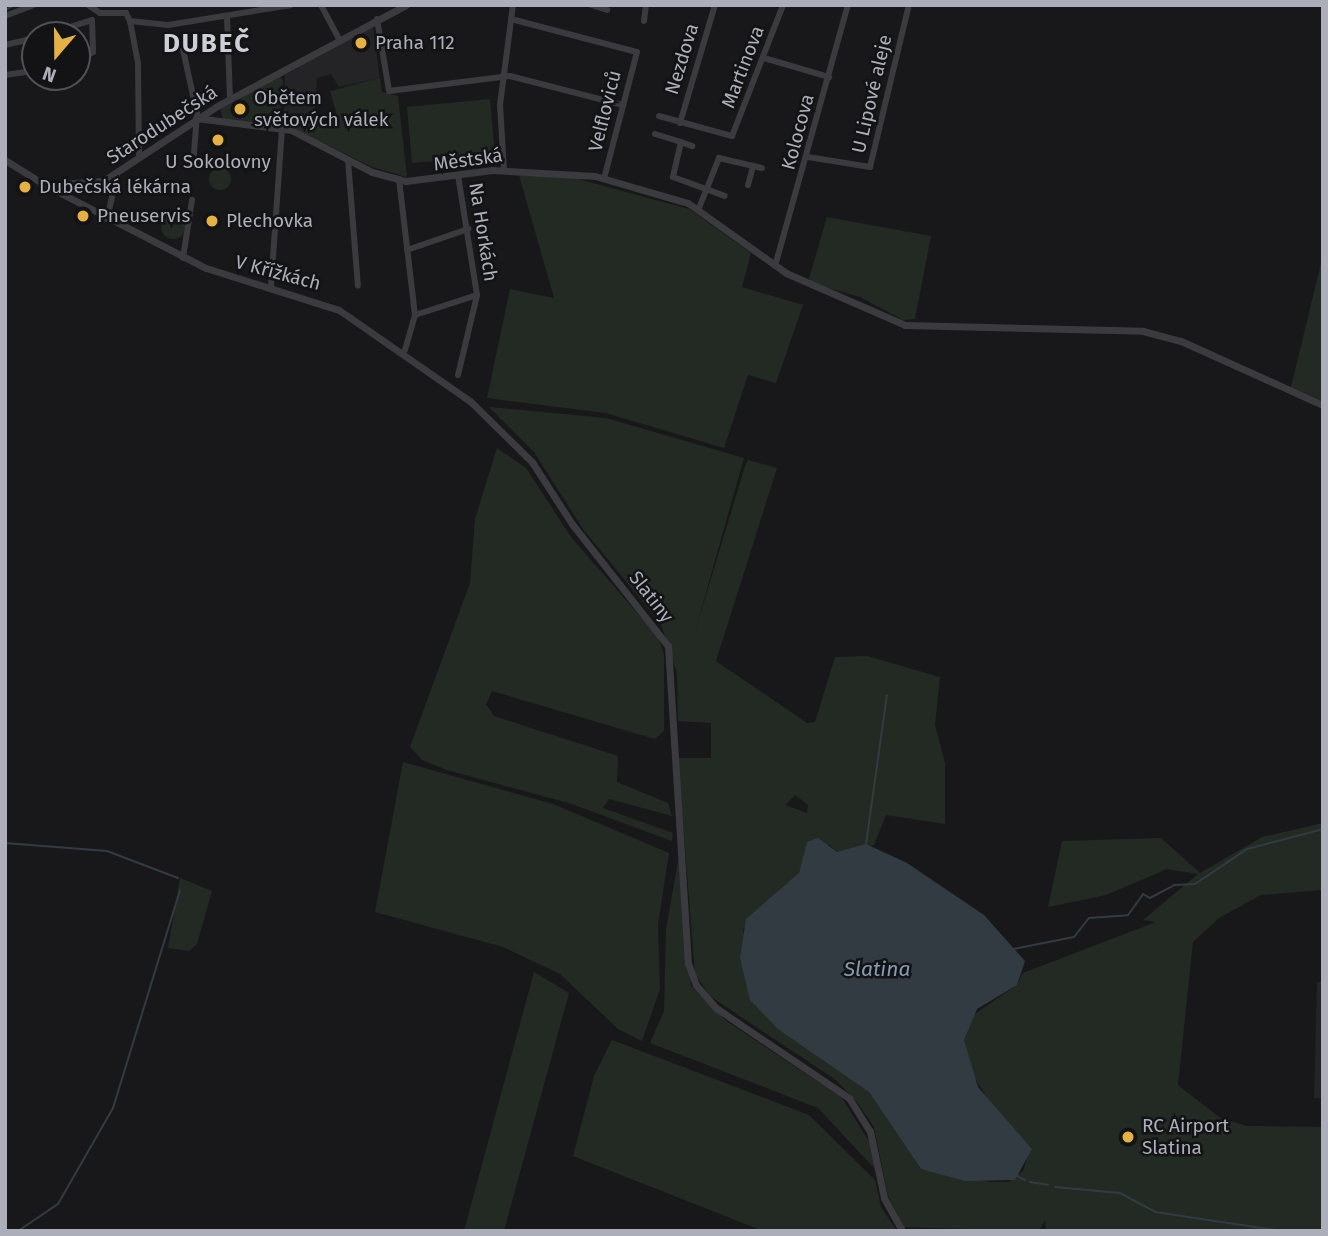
<!DOCTYPE html>
<html>
<head>
<meta charset="utf-8">
<style>
  body { margin:0 }
  #map { position:relative; width:1328px; height:1236px; overflow:hidden; background:#18181a; font-family:"Fira Sans",sans-serif }
  div>[style] { position:absolute }
  .built>* { inset:0; background:#242427 }
  .green>* { inset:0; background:#232a24 }
  .round { border-radius:50% }
  .water>* { inset:0; background:#323b42 }
  .stream>* { height:2px; margin:-1px; padding:0 1px; transform-origin:1px; border-radius:1px; background:#323b42 }
  .minor>* { height:6px; margin:-3px; padding:0 3px; transform-origin:3px; border-radius:3px; background:#3a3a3f }
  .tertiary>* { height:7px; margin:-3.5px; padding:0 3.5px; transform-origin:3.5px; border-radius:3.5px; background:#3a3a3f }
  .dots>* { width:19px; height:19px; translate:-50% -50%; box-sizing:border-box; border:4px solid #131315; border-radius:50% }
  span { translate:-50% -50%; white-space:nowrap; text-align:center; line-height:1.15; -webkit-text-stroke:5px #131315; paint-order:stroke }
  .poi-label { font-size:19px; color:#acafb9 }
  .left { translate:0 -50%; text-align:left }
  .street-label { font-size:19px; color:#acafb9 }
  .water-label { font-size:21px; color:#869cb1; font-style:italic }
  .district-label { font-size:26px; color:#cccfd5; font-weight:700; letter-spacing:2px }
  .frame { position:absolute; inset:0; border:7px solid #acafb9; pointer-events:none }
  .north { position:absolute; left:21px; top:21px; width:70px; height:70px; box-sizing:border-box; background:#131315; border:2px solid #505157; border-radius:50%; rotate:200deg; font-size:19px; font-weight:700; line-height:28px; text-align:center; color:#acafb9 }
  .north::after { content:''; display:block; margin:auto; width:24px; height:32px; background:#e3b147; clip-path:polygon(50% 0,100% 100%,50% 72%,0 100%) }
</style>
</head>
<body>
<div id="map">
  <div class="built">
    <i style="clip-path:polygon(373px 27px,380px 78px,339px 87px,331px 74px,317px 78px,315px 116px,284px 114px,285px 75px)"></i>
    <i style="clip-path:polygon(1323px 981px,1323px 1098px,1314px 1098px,1317px 982px)"></i>
  </div>
  <div class="green">
    <i style="clip-path:polygon(278px 74px,283px 81px,279px 123px,223px 120px,220px 108px)"></i>
    <i style="clip-path:polygon(380px 78px,382px 92px,398px 96px,407px 177px,372px 167px,285px 124px,290px 114px,340px 125px,330px 91px)"></i>
    <i style="clip-path:polygon(490px 99px,495px 156px,412px 163px,407px 107px)"></i>
    <i class="round" style="left:209px;top:168px;width:22px;height:22px"></i>
    <i style="clip-path:polygon(519px 175px,574px 178px,689px 209px,751px 253px,742px 287px,803px 305px,776px 383px,748px 375px,724px 448px,606px 413px,487px 398px,510px 289px,554px 298px)"></i>
    <i class="round" style="left:161px;top:215px;width:24px;height:24px"></i>
    <i style="clip-path:polygon(827px 217px,931px 236px,915px 319px,903px 320px,860px 297px,808px 282px)"></i>
    <i style="clip-path:polygon(1323px 255px,1323px 401px,1291px 387px)"></i>
    <i style="clip-path:polygon(evenodd,489px 407px,606px 418px,744px 458px,694px 635px,745px 466px,748px 460px,777px 468px,716px 661px,807px 723px,815px 722px,835px 657px,867px 656px,940px 677px,935px 725px,945px 763px,945px 824px,886px 815px,874px 845px,837px 852px,829px 845px,806px 848px,799px 873px,743px 929px,755px 1006px,869px 1092px,921px 1169px,991px 1182px,1009px 1182px,1023px 1171px,1031px 1147px,1001px 1120px,970px 1070px,964px 1040px,972px 1016px,1017px 985px,1023px 973px,1156px 922px,1143px 920px,1198px 874px,1167px 869px,1106px 895px,1048px 907px,1062px 841px,1161px 838px,1200px 873px,1262px 837px,1323px 823px,1323px 890px,1261px 895px,1219px 918px,1193px 942px,1178px 1085px,1219px 1117px,1246px 1126px,1323px 1127px,1323px 1231px,1046px 1231px,1045px 1220px,1039px 1231px,904px 1227px,888px 1196px,874px 1127px,857px 1102px,836px 1080px,710px 996px,695px 974px,678px 758px,711px 758px,711px 723px,678px 721px,677px 673px,661px 624px,583px 529px,534px 452px,489px 407px,795px 795px,808px 805px,807px 813px,785px 805px,795px 795px)"></i>
    <i style="clip-path:polygon(497px 448px,526px 468px,571px 537px,658px 637px,664px 655px,664px 731px,655px 739px,492px 691px,486px 704px,494px 716px,618px 756px,617px 782px,668px 803px,672px 816px,609px 799px,603px 808px,673px 833px,672px 841px,572px 804px,447px 770px,422px 760px,410px 747px,470px 583px,475px 519px)"></i>
    <i style="clip-path:polygon(403px 762px,553px 804px,669px 853px,658px 924px,660px 989px,642px 1041px,618px 1029px,560px 974px,503px 947px,375px 912px)"></i>
    <i style="clip-path:polygon(679px 856px,691px 986px,725px 1020px,842px 1098px,870px 1143px,876px 1170px,818px 1108px,650px 1043px,664px 1011px,666px 929px)"></i>
    <i style="clip-path:polygon(180px 878px,212px 891px,197px 944px,189px 951px,168px 948px)"></i>
    <i style="clip-path:polygon(534px 972px,569px 993px,504px 1231px,464px 1231px)"></i>
    <i style="clip-path:polygon(612px 1040px,809px 1115px,875px 1180px,881px 1207px,897px 1231px,763px 1231px,573px 1156px,594px 1076px)"></i>
  </div>
  <div class="water">
    <i style="clip-path:polygon(818px 838px,837px 852px,866px 844px,907px 863px,984px 915px,1025px 961px,1017px 985px,977px 1009px,964px 1040px,978px 1087px,1032px 1149px,1015px 1180px,965px 1181px,921px 1169px,869px 1092px,778px 1029px,750px 1000px,740px 958px,746px 919px,799px 873px,807px 842px)"></i>
  </div>
  <div class="stream">
    <i style="left:5px;top:10px;width:11px;rotate:-27deg"></i>
    <i style="left:5px;top:843px;width:102px;rotate:4.5deg"></i>
    <i style="left:107px;top:851px;width:76px;rotate:20.8deg"></i>
    <i style="left:866px;top:844px;width:150px;rotate:-82deg"></i>
    <i style="left:1013px;top:949px;width:62px;rotate:-11.1deg"></i>
    <i style="left:1074px;top:937px;width:24px;rotate:-52deg"></i>
    <i style="left:1089px;top:918px;width:39px;rotate:-4deg"></i>
    <i style="left:1128px;top:915px;width:26px;rotate:-54deg"></i>
    <i style="left:1143px;top:894px;width:8px;rotate:30deg"></i>
    <i style="left:1150px;top:898px;width:27px;rotate:-28deg"></i>
    <i style="left:1174px;top:885px;width:21px;rotate:-3deg"></i>
    <i style="left:1195px;top:884px;width:63px;rotate:-33.9deg"></i>
    <i style="left:1247px;top:849px;width:79px;rotate:-14.7deg"></i>
    <i style="left:1017px;top:1176px;width:9px;rotate:27deg"></i>
    <i style="left:1030px;top:1182px;width:18px;rotate:9deg"></i>
    <i style="left:1055px;top:1187px;width:65px;rotate:5.3deg"></i>
    <i style="left:1120px;top:1193px;width:40px;rotate:28deg"></i>
    <i style="left:1155px;top:1212px;width:128px;rotate:8.5deg"></i>
    <i style="left:18px;top:1231px;width:48px;rotate:-34deg"></i>
    <i style="left:58px;top:1204px;width:111px;rotate:-60.2deg"></i>
    <i style="left:113px;top:1108px;width:228px;rotate:-72.9deg"></i>
  </div>
  <div class="minor">
    <i style="left:88px;top:5px;width:14px;rotate:34deg"></i>
    <i style="left:100px;top:13px;width:26px"></i>
    <i style="left:126px;top:13px;width:9px;rotate:63deg"></i>
    <i style="left:130px;top:21px;width:38px;rotate:6deg"></i>
    <i style="left:168px;top:25px;width:125px;rotate:-9.2deg"></i>
    <i style="left:321px;top:5px;width:36px;rotate:62deg"></i>
    <i style="left:591px;top:5px;width:17px;rotate:17deg"></i>
    <i style="left:5px;top:16px;width:30px;rotate:-21deg"></i>
    <i style="left:227px;top:17px;width:81px;rotate:87.9deg"></i>
    <i style="left:377px;top:19px;width:73px;rotate:80.5deg"></i>
    <i style="left:389px;top:91px;width:122px;rotate:-7.1deg"></i>
    <i style="left:510px;top:76px;width:117px;rotate:14.4deg"></i>
    <i style="left:511px;top:19px;width:130px;rotate:14.7deg"></i>
    <i style="left:637px;top:52px;width:131px;rotate:104.6deg"></i>
    <i style="left:130px;top:21px;width:43px;rotate:79.2deg"></i>
    <i style="left:138px;top:63px;width:95px;rotate:89.4deg"></i>
    <i style="left:644px;top:21px;width:16px;rotate:-83deg"></i>
    <i style="left:45px;top:35px;width:49px;rotate:-17.7deg"></i>
    <i style="left:92px;top:20px;width:32px;rotate:88deg"></i>
    <i style="left:93px;top:52px;width:19px;rotate:148deg"></i>
    <i style="left:5px;top:45px;width:31px;rotate:-13deg"></i>
    <i style="left:182px;top:45px;width:71px;rotate:77.7deg"></i>
    <i style="left:197px;top:114px;width:52px;rotate:94.4deg"></i>
    <i style="left:764px;top:58px;width:68px;rotate:16.3deg"></i>
    <i style="left:5px;top:75px;width:30px;rotate:-8deg"></i>
    <i style="left:659px;top:116px;width:76px;rotate:15.3deg"></i>
    <i style="left:732px;top:136px;width:141px;rotate:-68.7deg"></i>
    <i style="left:680px;top:123px;width:123px;rotate:-73.5deg"></i>
    <i style="left:655px;top:134px;width:27px;rotate:17deg"></i>
    <i style="left:681px;top:142px;width:36px;rotate:103deg"></i>
    <i style="left:673px;top:177px;width:55px;rotate:20.1deg"></i>
    <i style="left:681px;top:142px;width:12px;rotate:20deg"></i>
    <i style="left:808px;top:157px;width:63px;rotate:9.2deg"></i>
    <i style="left:870px;top:167px;width:167px;rotate:-76.5deg"></i>
    <i style="left:348px;top:160px;width:126px;rotate:85.5deg"></i>
    <i style="left:504px;top:170px;width:65px;rotate:-93.5deg"></i>
    <i style="left:500px;top:105px;width:101px;rotate:-82.6deg"></i>
    <i style="left:399px;top:179px;width:137px;rotate:83.3deg"></i>
    <i style="left:415px;top:315px;width:36px;rotate:106deg"></i>
    <i style="left:748px;top:185px;width:20px;rotate:-75deg"></i>
    <i style="left:699px;top:208px;width:54px;rotate:-68.2deg"></i>
    <i style="left:719px;top:158px;width:44px;rotate:13.1deg"></i>
    <i style="left:107px;top:219px;width:45px;rotate:-77.2deg"></i>
    <i style="left:407px;top:250px;width:65px;rotate:-19deg"></i>
    <i style="left:183px;top:258px;width:59px;rotate:-81.2deg"></i>
    <i style="left:775px;top:266px;width:271px;rotate:-74.4deg"></i>
    <i style="left:271px;top:286px;width:159px;rotate:-86deg"></i>
    <i style="left:415px;top:315px;width:65px;rotate:-17.9deg"></i>
    <i style="left:458px;top:375px;width:82px;rotate:-76.6deg"></i>
    <i style="left:477px;top:295px;width:121px;rotate:-99deg"></i>
  </div>
  <div class="tertiary">
    <i style="left:196px;top:118px;width:96px;rotate:7.2deg"></i>
    <i style="left:291px;top:130px;width:91px;rotate:27.4deg"></i>
    <i style="left:372px;top:172px;width:35px;rotate:15deg"></i>
    <i style="left:406px;top:181px;width:87px;rotate:-7.3deg"></i>
    <i style="left:492px;top:170px;width:103px;rotate:3.3deg"></i>
    <i style="left:595px;top:176px;width:97px;rotate:16.2deg"></i>
    <i style="left:688px;top:203px;width:120px;rotate:35.5deg"></i>
    <i style="left:786px;top:273px;width:130px;rotate:23.6deg"></i>
    <i style="left:905px;top:325px;width:238px;rotate:1.4deg"></i>
    <i style="left:1143px;top:331px;width:39px;rotate:15deg"></i>
    <i style="left:1181px;top:341px;width:156px;rotate:24.3deg"></i>
    <i style="left:5px;top:160px;width:47px;rotate:32deg"></i>
    <i style="left:45px;top:185px;width:58px;rotate:-3.9deg"></i>
    <i style="left:103px;top:181px;width:136px;rotate:-33.3deg"></i>
    <i style="left:217px;top:106px;width:214px;rotate:-28.1deg"></i>
    <i style="left:45px;top:185px;width:181px;rotate:27.3deg"></i>
    <i style="left:206px;top:268px;width:139px;rotate:17.5deg"></i>
    <i style="left:339px;top:310px;width:160px;rotate:34.8deg"></i>
    <i style="left:470px;top:401px;width:87px;rotate:44.5deg"></i>
    <i style="left:532px;top:462px;width:74px;rotate:57.2deg"></i>
    <i style="left:572px;top:524px;width:155px;rotate:51.8deg"></i>
    <i style="left:668px;top:646px;width:318px;rotate:86.4deg"></i>
    <i style="left:688px;top:963px;width:23px;rotate:70deg"></i>
    <i style="left:696px;top:985px;width:30px;rotate:49deg"></i>
    <i style="left:716px;top:1008px;width:161px;rotate:34.1deg"></i>
    <i style="left:849px;top:1098px;width:39px;rotate:58deg"></i>
    <i style="left:870px;top:1131px;width:68px;rotate:78.2deg"></i>
    <i style="left:884px;top:1198px;width:38px;rotate:61deg"></i>
  </div>
  <div class="dots">
    <i style="left:361px;top:43px;background:#e3b147"></i>
    <i style="left:240px;top:109px;background:#e3b147"></i>
    <i style="left:218px;top:140px;background:#e3b147"></i>
    <i style="left:25px;top:187px;background:#e3b147"></i>
    <i style="left:83px;top:216px;background:#e3b147"></i>
    <i style="left:212px;top:221px;background:#e3b147"></i>
    <i style="left:1128px;top:1137px;background:#e3b147"></i>
  </div>
  <div class="poi-label">
    <span class="left" style="left:375px;top:43px">Praha 112</span>
    <span class="left" style="left:254px;top:109px">Obětem<br>světových válek</span>
    <span style="left:218px;top:162px">U Sokolovny</span>
    <span class="left" style="left:39px;top:187px">Dubečská lékárna</span>
    <span class="left" style="left:97px;top:216px">Pneuservis</span>
    <span class="left" style="left:226px;top:221px">Plechovka</span>
    <span class="left" style="left:1142px;top:1137px">RC Airport<br>Slatina</span>
  </div>
  <div class="street-label">
    <span style="left:682px;top:59px;rotate:-73deg">Nezdova</span>
    <span style="left:743px;top:67px;rotate:-69deg">Martinova</span>
    <span style="left:872px;top:94px;rotate:-77deg">U Lipové aleje</span>
    <span style="left:605px;top:111px;rotate:-76deg">Velfloviců</span>
    <span style="left:162px;top:125px;rotate:-33deg">Starodubečská</span>
    <span style="left:798px;top:132px;rotate:-75deg">Kolocova</span>
    <span style="left:468px;top:160px;rotate:-8deg">Městská</span>
    <span style="left:483px;top:232px;rotate:81deg">Na Horkách</span>
    <span style="left:278px;top:273px;rotate:15deg">V Křížkách</span>
    <span style="left:651px;top:597px;rotate:52deg">Slatiny</span>
  </div>
  <div class="water-label">
    <span style="left:877px;top:969px">Slatina</span>
  </div>
  <div class="district-label">
    <span style="left:207px;top:44px">DUBEČ</span>
  </div>
  <div class="frame"></div>
  <div class="north">N</div>
</div>
</body>
</html>
